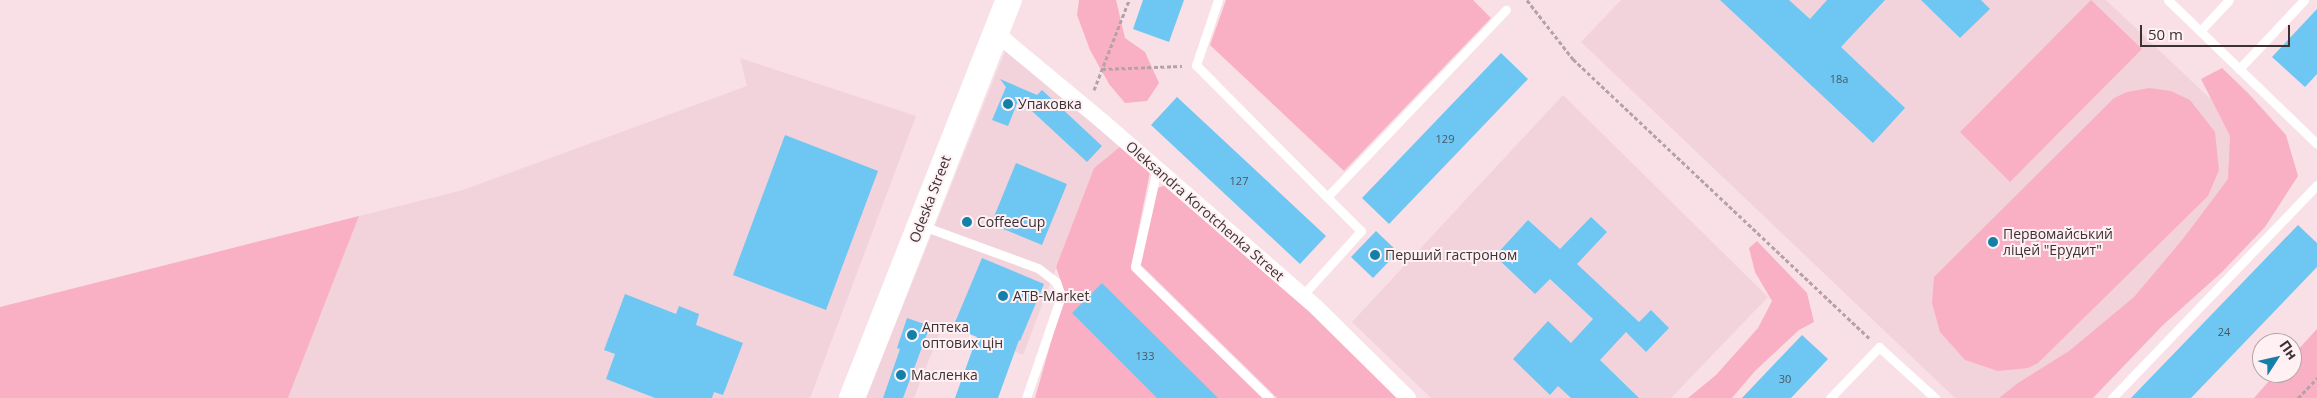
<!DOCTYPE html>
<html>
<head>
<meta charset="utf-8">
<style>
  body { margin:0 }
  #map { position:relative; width:2317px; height:398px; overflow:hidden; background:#f8e0e6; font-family:"Open Sans",sans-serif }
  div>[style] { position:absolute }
  .built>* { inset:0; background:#f3d3db }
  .green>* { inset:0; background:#fab0c4 }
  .building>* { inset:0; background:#6dc7f2 }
  .path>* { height:3px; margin-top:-1.5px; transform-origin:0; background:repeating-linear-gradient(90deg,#b4a2a6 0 4px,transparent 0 6.5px) }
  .service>* { height:9px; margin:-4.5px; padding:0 4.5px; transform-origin:4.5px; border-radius:4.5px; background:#fff }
  .minor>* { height:16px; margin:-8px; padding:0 8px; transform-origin:8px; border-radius:8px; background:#fff }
  .primary>* { height:26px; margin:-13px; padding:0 13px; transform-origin:13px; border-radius:13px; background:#fff }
  .dots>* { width:14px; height:14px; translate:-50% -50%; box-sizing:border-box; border:2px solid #fff0f4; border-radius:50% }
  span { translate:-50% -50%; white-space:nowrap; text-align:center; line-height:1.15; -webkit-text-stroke:4px #fff0f4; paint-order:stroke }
  .number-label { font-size:11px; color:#485764 }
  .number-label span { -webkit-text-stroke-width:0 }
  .poi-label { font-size:14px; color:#3b3234 }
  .left { translate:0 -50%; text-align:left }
  .street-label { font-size:14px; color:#3b3234 }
  .north { position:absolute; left:2252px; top:333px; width:50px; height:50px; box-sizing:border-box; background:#fff0f4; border:1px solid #b1a4a7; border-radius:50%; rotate:55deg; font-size:14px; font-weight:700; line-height:20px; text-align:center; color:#3b3234 }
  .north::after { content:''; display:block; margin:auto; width:18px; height:22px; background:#1480a9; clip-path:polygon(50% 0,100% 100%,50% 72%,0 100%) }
  .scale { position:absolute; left:2140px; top:25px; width:150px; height:22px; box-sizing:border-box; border:2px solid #3b3234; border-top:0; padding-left:6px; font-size:15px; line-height:18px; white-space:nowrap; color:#3b3234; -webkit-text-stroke:4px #fff0f4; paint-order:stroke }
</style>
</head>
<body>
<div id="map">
  <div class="built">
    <i style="clip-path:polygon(1621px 0,2106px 0,2274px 159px,2047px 398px,1955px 398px,1581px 42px)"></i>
    <i style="clip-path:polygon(1006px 49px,1121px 146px,1094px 168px,1023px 355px,943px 324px,914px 398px,866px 398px)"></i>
    <i style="clip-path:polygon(740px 58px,916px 116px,810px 398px,288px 398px,359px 216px,463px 190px,747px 86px)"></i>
    <i style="clip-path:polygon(1563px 95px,1768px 297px,1671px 398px,1431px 398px,1352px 322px)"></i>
  </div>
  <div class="green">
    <i style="clip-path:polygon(1079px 0,1116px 0,1125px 38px,1145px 52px,1159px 83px,1147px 101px,1125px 103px,1109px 84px,1090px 50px,1077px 15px)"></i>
    <i style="clip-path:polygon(1226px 0,1473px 0,1491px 18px,1344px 171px,1210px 45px)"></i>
    <i style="clip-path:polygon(2091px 0,2142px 49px,2010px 182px,1960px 132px)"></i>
    <i style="clip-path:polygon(2222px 68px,2248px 93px,2286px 135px,2298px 176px,2265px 227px,2222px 272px,2163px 325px,2093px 398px,1999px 398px,2018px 383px,2069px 351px,2134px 297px,2182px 240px,2228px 179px,2230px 136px,2201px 79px)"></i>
    <i style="clip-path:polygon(2149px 88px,2171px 91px,2190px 100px,2215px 132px,2219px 170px,2208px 196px,2038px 363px,2028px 368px,1998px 371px,1965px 360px,1940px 332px,1932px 303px,1934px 277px,2114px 98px,2127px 92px)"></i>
    <i style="clip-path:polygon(1121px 146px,1150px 172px,1131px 267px,1263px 398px,1035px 398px,1065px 293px,1056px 267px,1094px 168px)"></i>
    <i style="clip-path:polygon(1166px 185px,1300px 302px,1399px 398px,1277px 398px,1141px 265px,1158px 188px)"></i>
    <i style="clip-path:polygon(359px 216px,288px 398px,0 398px,0 307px)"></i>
    <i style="clip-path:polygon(1757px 241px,1807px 293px,1814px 322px,1799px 330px,1755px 371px,1732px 398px,1688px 398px,1716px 375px,1758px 328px,1772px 301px,1755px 272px,1749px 248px)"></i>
    <i style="clip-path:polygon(2317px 329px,2317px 398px,2254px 398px,2276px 373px,2292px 373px,2292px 356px)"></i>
  </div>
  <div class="building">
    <i style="clip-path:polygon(1143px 0,1184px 0,1169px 42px,1133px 29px)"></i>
    <i style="clip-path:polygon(1720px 0,1789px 0,1810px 19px,1827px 0,1885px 0,1841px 47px,1905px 108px,1873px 143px)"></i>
    <i style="clip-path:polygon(1921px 0,1981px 0,1990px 9px,1960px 38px)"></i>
    <i style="clip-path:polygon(2317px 9px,2317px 74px,2305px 87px,2272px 57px)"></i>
    <i style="clip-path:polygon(1501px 53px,1528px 79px,1389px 224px,1362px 198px)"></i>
    <i style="clip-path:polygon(1000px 79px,1037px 95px,1042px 90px,1102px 146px,1087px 162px,1019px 99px,1008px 126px,992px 120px,1006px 87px)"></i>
    <i style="clip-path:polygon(1177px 97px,1326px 236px,1300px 264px,1151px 125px)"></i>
    <i style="clip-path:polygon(785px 135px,878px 171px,826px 310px,733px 275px)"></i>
    <i style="clip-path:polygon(1016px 163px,1067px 184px,1042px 245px,991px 224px)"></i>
    <i style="clip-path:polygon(1591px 217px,1607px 232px,1577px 264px,1639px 322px,1651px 310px,1669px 328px,1646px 352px,1626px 332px,1600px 360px,1639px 398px,1571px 398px,1558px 386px,1550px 395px,1513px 359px,1548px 321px,1571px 343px,1593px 319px,1550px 279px,1535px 294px,1495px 256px,1528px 220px,1560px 249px)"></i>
    <i style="clip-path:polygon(2298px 225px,2317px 243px,2317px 267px,2191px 398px,2131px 398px)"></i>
    <i style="clip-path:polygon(1376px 231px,1398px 252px,1373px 278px,1351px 257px)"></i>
    <i style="clip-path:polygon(982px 258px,1044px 284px,1020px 341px,1019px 340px,998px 398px,955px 398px,977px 337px,953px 327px)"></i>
    <i style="clip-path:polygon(1102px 283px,1218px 398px,1157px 398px,1072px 313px)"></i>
    <i style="clip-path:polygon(625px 294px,676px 314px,679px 306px,699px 314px,696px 325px,743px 343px,723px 395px,714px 392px,712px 398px,655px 398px,606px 379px,615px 354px,604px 350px)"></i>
    <i style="clip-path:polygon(907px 318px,930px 326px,903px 398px,883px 398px,900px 349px,897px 348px)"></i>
    <i style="clip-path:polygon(1802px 335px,1828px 359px,1791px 398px,1742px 398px)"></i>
  </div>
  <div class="path">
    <i style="left:1527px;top:0;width:75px;rotate:52.1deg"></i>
    <i style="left:1573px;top:59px;width:407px;rotate:43.3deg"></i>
    <i style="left:1102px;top:69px;width:80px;rotate:-2.1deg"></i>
    <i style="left:1094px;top:90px;width:97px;rotate:-68.7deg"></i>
    <i style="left:2298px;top:398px;width:28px;rotate:-46deg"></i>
  </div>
  <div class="service">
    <i style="left:1218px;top:0;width:69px;rotate:108.7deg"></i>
    <i style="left:1196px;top:65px;width:186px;rotate:45.2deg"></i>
    <i style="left:2168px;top:0;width:207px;rotate:44deg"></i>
    <i style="left:2200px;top:31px;width:42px;rotate:-46.9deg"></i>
    <i style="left:2239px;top:69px;width:95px;rotate:-46.7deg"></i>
    <i style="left:1157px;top:169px;width:100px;rotate:102.7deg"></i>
    <i style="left:1135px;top:267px;width:187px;rotate:44.4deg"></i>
    <i style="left:923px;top:226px;width:122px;rotate:20.1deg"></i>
    <i style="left:1038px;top:268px;width:23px;rotate:38deg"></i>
    <i style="left:1056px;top:282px;width:15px;rotate:70deg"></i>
    <i style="left:1061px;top:296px;width:108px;rotate:108.9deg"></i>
    <i style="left:1302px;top:296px;width:88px;rotate:-47.8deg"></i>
    <i style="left:1361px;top:231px;width:48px;rotate:-135deg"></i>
    <i style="left:1327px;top:197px;width:259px;rotate:-46.3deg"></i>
    <i style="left:1830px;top:398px;width:71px;rotate:-46.1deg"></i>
    <i style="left:1879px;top:347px;width:76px;rotate:42.3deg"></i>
    <i style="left:2112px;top:398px;width:296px;rotate:-46.1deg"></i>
  </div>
  <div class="minor">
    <i style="left:996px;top:33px;width:138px;rotate:39.7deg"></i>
    <i style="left:1102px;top:121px;width:285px;rotate:41deg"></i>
    <i style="left:1317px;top:308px;width:128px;rotate:44.7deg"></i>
  </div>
  <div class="primary">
    <i style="left:852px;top:398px;width:428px;rotate:-68.5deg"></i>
  </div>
  <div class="dots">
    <i style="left:1008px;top:104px;background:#1480a9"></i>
    <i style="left:967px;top:222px;background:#1480a9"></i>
    <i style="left:1993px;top:242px;background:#1480a9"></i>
    <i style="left:1375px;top:255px;background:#1480a9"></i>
    <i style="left:1003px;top:296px;background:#1480a9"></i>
    <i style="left:912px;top:335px;background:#1480a9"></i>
    <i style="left:901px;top:375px;background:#1480a9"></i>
  </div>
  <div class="number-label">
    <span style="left:1839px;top:79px">18а</span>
    <span style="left:1445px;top:139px">129</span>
    <span style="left:1239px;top:181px">127</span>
    <span style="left:2224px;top:332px">24</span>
    <span style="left:1145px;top:356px">133</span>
    <span style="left:1785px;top:379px">30</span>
  </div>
  <div class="poi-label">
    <span class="left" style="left:1018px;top:104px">Упаковка</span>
    <span class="left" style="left:977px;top:222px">CoffeeCup</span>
    <span class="left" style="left:2003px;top:242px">Первомайський<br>ліцей "Ерудит"</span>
    <span class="left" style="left:1385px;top:255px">Перший гастроном</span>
    <span class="left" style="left:1013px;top:296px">ATB-Market</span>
    <span class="left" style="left:922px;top:335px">Аптека<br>оптових цін</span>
    <span class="left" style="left:911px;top:375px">Масленка</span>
  </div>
  <div class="street-label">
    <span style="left:930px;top:199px;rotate:-69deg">Odeska Street</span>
    <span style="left:1205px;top:211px;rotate:41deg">Oleksandra Korotchenka Street</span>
  </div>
  <div class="north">Пн</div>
  <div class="scale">50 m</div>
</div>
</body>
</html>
